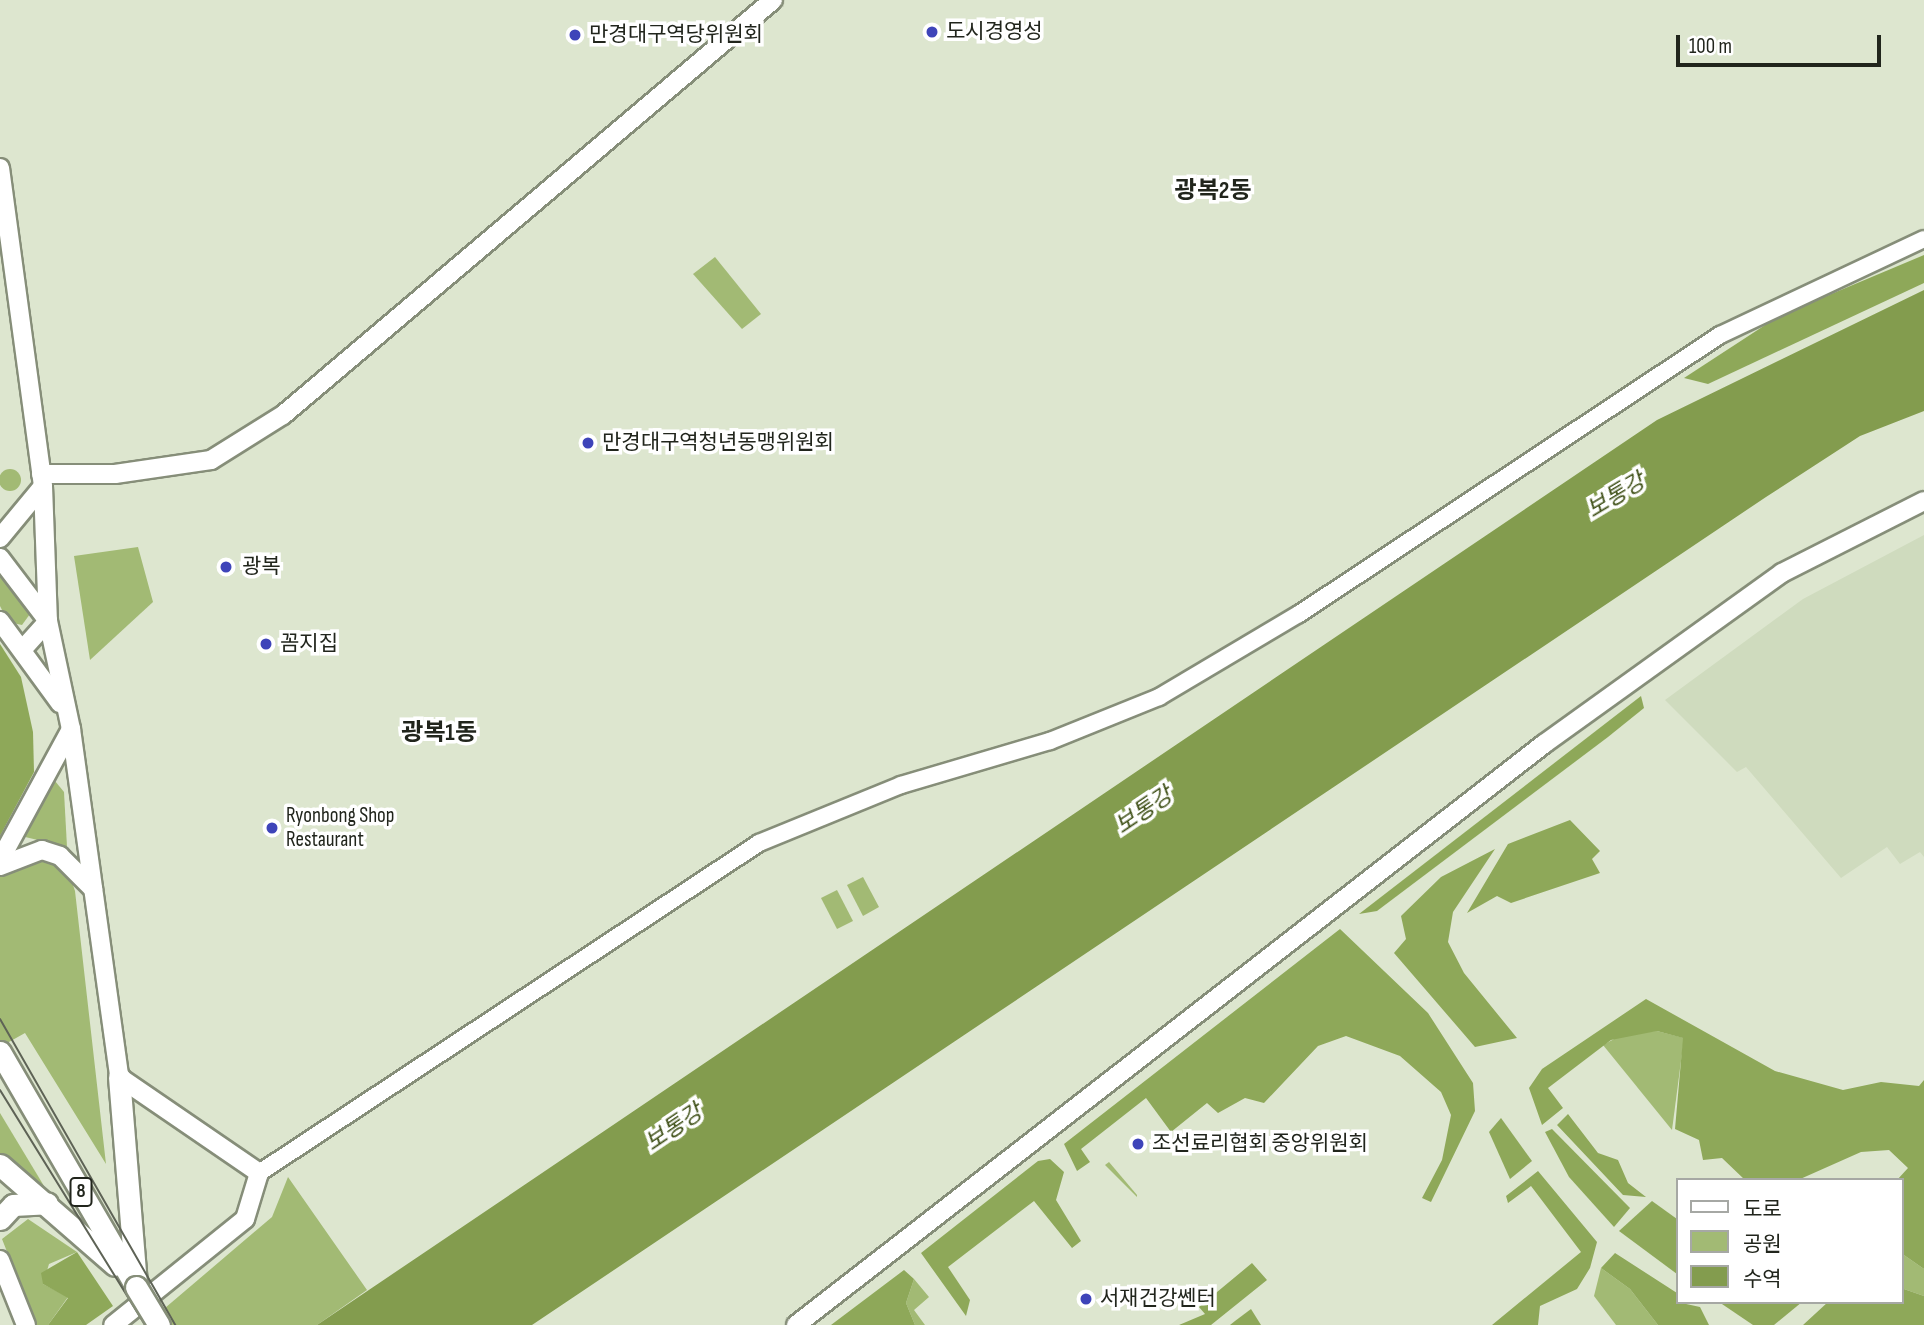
<!DOCTYPE html>
<html>
<head>
<meta charset="utf-8">
<style>
  body { margin:0 }
  #map { position:relative; width:1924px; height:1325px; overflow:hidden; background:#dde6cf; font-family:"Sofia Sans Condensed","Noto Sans KR",sans-serif }
  div>[style] { position:absolute }
  .built>* { inset:0; background:#cfdbbe }
  .green>* { inset:0; background:#a2ba74 }
  .round { border-radius:50% }
  .forest>* { inset:0; background:#8ea859 }
  .water>* { inset:0; background:#839c4e }
  .roads { filter:drop-shadow(2px 0 #868e79) drop-shadow(-2px 0 #868e79) drop-shadow(0 2px #868e79) drop-shadow(0 -2px #868e79) }
  .tertiary>* { height:16px; margin:-8px; padding:0 8px; transform-origin:8px; border-radius:8px; background:#fff }
  .secondary>* { height:18px; margin:-9px; padding:0 9px; transform-origin:9px; border-radius:9px; background:#fff }
  .trunk>* { height:21px; margin:-10.5px; padding:0 10.5px; transform-origin:10.5px; border-radius:10.5px; background:#fff }
  .tram>* { height:2px; margin:-1px; padding:0 1px; transform-origin:1px; border-radius:1px; background:#5e6356 }
  .bridges { filter:drop-shadow(2px 0 #868e79) drop-shadow(-2px 0 #868e79) drop-shadow(0 2px #868e79) drop-shadow(0 -2px #868e79) }
  .trunk-bridge>* { height:21px; margin:-10.5px; padding:0 10.5px; transform-origin:10.5px; border-radius:10.5px; background:#fff }
  .dots>* { width:19px; height:19px; translate:-50% -50%; box-sizing:border-box; border:4px solid #fff; border-radius:50% }
  span { translate:-50% -50%; white-space:nowrap; text-align:center; line-height:1.15; -webkit-text-stroke:7px #fff; paint-order:stroke }
  .shield-label span { padding:2px 5px; background:#fff; border:2px solid; border-radius:5px; -webkit-text-stroke-width:0 }
  .shield-label { font-size:19px; color:#21251c; font-weight:700 }
  .poi-label { font-size:21px; color:#21251c }
  .left { translate:0 -50%; text-align:left }
  .water-label { font-size:23px; color:#3f5017; font-style:italic }
  .quarter-label { font-size:24px; color:#21251c; font-weight:700 }
  .legend { position:absolute; left:1676px; top:1178px; width:228px; height:126px; box-sizing:border-box; background:#fff; border:2px solid #a6a8a4; margin:0; padding:9px 12px; list-style:none; font-size:21px; color:#21251c }
  .legend li { display:flex; align-items:center; gap:14px; height:35px }
  .legend b { width:35px; border:2px solid #a6a8a4 }
  .scale { position:absolute; left:1676px; top:35px; width:205px; height:32px; box-sizing:border-box; border:4px solid #21251c; border-top:0; padding-left:9px; font-size:21px; line-height:24px; white-space:nowrap; color:#21251c; -webkit-text-stroke:5px #fff; paint-order:stroke }
</style>
</head>
<body>
<div id="map">
  <div class="built">
    <i style="clip-path:polygon(1924px 535px,1924px 857px,1920px 852px,1900px 864px,1887px 847px,1841px 878px,1746px 767px,1737px 772px,1665px 700px,1803px 599px)"></i>
  </div>
  <div class="green">
    <i style="clip-path:polygon(715px 257px,761px 314px,742px 329px,693px 274px)"></i>
    <i class="round" style="left:-1px;top:469px;width:22px;height:22px"></i>
    <i style="clip-path:polygon(138px 547px,153px 602px,90px 660px,74px 556px)"></i>
    <i style="clip-path:polygon(0 571px,27px 605px,30px 614px,22px 625px,8px 622px,0 606px)"></i>
    <i style="clip-path:polygon(55px 781px,64px 792px,67px 847px,21px 836px)"></i>
    <i style="clip-path:polygon(28px 857px,54px 860px,69px 873px,75px 891px,106px 1164px,25px 1033px,0 1047px,0 874px)"></i>
    <i style="clip-path:polygon(863px 877px,879px 907px,863px 916px,847px 885px)"></i>
    <i style="clip-path:polygon(837px 890px,853px 921px,837px 929px,821px 898px)"></i>
    <i style="clip-path:polygon(1657px 1031px,1684px 1038px,1672px 1130px,1603px 1045px,1627px 1032px)"></i>
    <i style="clip-path:polygon(0 1113px,44px 1186px,45px 1190px,0 1155px)"></i>
    <i style="clip-path:polygon(1109px 1162px,1137px 1195px,1137px 1197px,1105px 1165px)"></i>
    <i style="clip-path:polygon(288px 1177px,367px 1290px,317px 1325px,145px 1325px,272px 1217px)"></i>
    <i style="clip-path:polygon(28px 1219px,77px 1252px,49px 1264px,43px 1284px,68px 1297px,48px 1325px,36px 1325px,2px 1239px)"></i>
    <i style="clip-path:polygon(1901px 1253px,1924px 1269px,1924px 1296px,1901px 1288px)"></i>
    <i style="clip-path:polygon(1601px 1268px,1630px 1289px,1658px 1325px,1616px 1325px,1594px 1296px)"></i>
    <i style="clip-path:polygon(914px 1279px,929px 1297px,914px 1310px,925px 1325px,915px 1325px,906px 1303px)"></i>
  </div>
  <div class="forest">
    <i style="clip-path:polygon(1924px 255px,1924px 283px,1708px 384px,1684px 378px,1779px 316px)"></i>
    <i style="clip-path:polygon(0 644px,21px 677px,33px 732px,34px 772px,0 836px)"></i>
    <i style="clip-path:polygon(1641px 696px,1644px 708px,1608px 737px,1377px 911px,1359px 914px)"></i>
    <i style="clip-path:polygon(1570px 820px,1600px 851px,1592px 859px,1600px 873px,1511px 903px,1497px 896px,1467px 913px,1508px 844px)"></i>
    <i style="clip-path:polygon(1495px 849px,1453px 912px,1448px 942px,1464px 973px,1517px 1038px,1475px 1047px,1394px 953px,1406px 939px,1401px 916px,1441px 877px)"></i>
    <i style="clip-path:polygon(1340px 929px,1428px 1013px,1473px 1083px,1475px 1111px,1431px 1202px,1422px 1198px,1442px 1160px,1451px 1115px,1441px 1092px,1400px 1056px,1346px 1036px,1318px 1046px,1264px 1103px,1245px 1098px,1218px 1113px,1207px 1103px,1171px 1132px,1146px 1098px,1081px 1149px,1090px 1162px,1077px 1171px,1064px 1144px)"></i>
    <i style="clip-path:polygon(1646px 999px,1775px 1071px,1843px 1090px,1881px 1082px,1919px 1086px,1924px 1080px,1924px 1269px,1901px 1253px,1897px 1180px,1908px 1168px,1889px 1150px,1861px 1152px,1798px 1180px,1745px 1180px,1722px 1158px,1703px 1160px,1699px 1140px,1675px 1129px,1683px 1038px,1657px 1031px,1611px 1040px,1548px 1088px,1563px 1108px,1542px 1125px,1529px 1088px,1542px 1069px)"></i>
    <i style="clip-path:polygon(1568px 1114px,1598px 1153px,1618px 1160px,1628px 1183px,1646px 1197px,1623px 1195px,1557px 1125px)"></i>
    <i style="clip-path:polygon(1501px 1118px,1532px 1161px,1510px 1179px,1489px 1132px)"></i>
    <i style="clip-path:polygon(1552px 1129px,1630px 1208px,1614px 1227px,1569px 1177px,1545px 1132px)"></i>
    <i style="clip-path:polygon(1050px 1159px,1064px 1172px,1056px 1200px,1081px 1241px,1072px 1248px,1034px 1201px,948px 1267px,970px 1300px,966px 1316px,921px 1253px,1038px 1161px)"></i>
    <i style="clip-path:polygon(1538px 1171px,1597px 1242px,1590px 1268px,1577px 1289px,1540px 1306px,1538px 1325px,1492px 1325px,1581px 1252px,1531px 1186px,1508px 1203px,1506px 1196px)"></i>
    <i style="clip-path:polygon(1652px 1201px,1677px 1219px,1677px 1274px,1619px 1231px)"></i>
    <i style="clip-path:polygon(77px 1252px,113px 1306px,86px 1325px,48px 1325px,68px 1298px,43px 1284px,41px 1273px)"></i>
    <i style="clip-path:polygon(1615px 1253px,1677px 1293px,1677px 1302px,1700px 1307px,1709px 1325px,1658px 1325px,1630px 1289px,1601px 1268px)"></i>
    <i style="clip-path:polygon(1252px 1263px,1267px 1280px,1211px 1325px,1179px 1325px,1205px 1314px,1199px 1307px)"></i>
    <i style="clip-path:polygon(904px 1270px,914px 1279px,906px 1303px,915px 1325px,831px 1325px)"></i>
    <i style="clip-path:polygon(1901px 1288px,1924px 1296px,1924px 1325px,1803px 1325px,1828px 1302px,1901px 1302px)"></i>
    <i style="clip-path:polygon(1719px 1302px,1802px 1302px,1774px 1325px,1753px 1325px)"></i>
    <i style="clip-path:polygon(1251px 1309px,1261px 1325px,1230px 1325px,1235px 1321px)"></i>
  </div>
  <div class="water">
    <i style="clip-path:polygon(1924px 290px,1924px 411px,1860px 436px,1766px 497px,532px 1325px,317px 1325px,1657px 420px)"></i>
  </div>
  <div class="roads">
    <div class="tertiary">
      <i style="left:259px;top:1173px;width:599px;rotate:-33.42deg"></i>
      <i style="left:759px;top:843px;width:153px;rotate:-22.2deg"></i>
      <i style="left:901px;top:785px;width:155px;rotate:-16.5deg"></i>
      <i style="left:1050px;top:741px;width:118px;rotate:-22deg"></i>
      <i style="left:1159px;top:697px;width:163px;rotate:-30.7deg"></i>
      <i style="left:1299px;top:614px;width:505px;rotate:-33.53deg"></i>
      <i style="left:1720px;top:335px;width:225px;rotate:-25.2deg"></i>
    </div>
    <div class="secondary">
      <i style="left:0;top:168px;width:321px;rotate:82.3deg"></i>
      <i style="left:43px;top:486px;width:135px;rotate:87.9deg"></i>
      <i style="left:48px;top:621px;width:110px;rotate:78deg"></i>
      <i style="left:71px;top:729px;width:351px;rotate:82.1deg"></i>
      <i style="left:119px;top:1077px;width:170px;rotate:34.4deg"></i>
      <i style="left:259px;top:1173px;width:48px;rotate:106.9deg"></i>
      <i style="left:245px;top:1219px;width:169px;rotate:141.2deg"></i>
      <i style="left:41px;top:474px;width:74px"></i>
      <i style="left:115px;top:474px;width:97px;rotate:-8.3deg"></i>
      <i style="left:211px;top:460px;width:85px;rotate:-32deg"></i>
      <i style="left:283px;top:415px;width:642px;rotate:-40.26deg"></i>
      <i style="left:0;top:538px;width:67px;rotate:-50.4deg"></i>
      <i style="left:0;top:558px;width:79px;rotate:52.7deg"></i>
      <i style="left:0;top:621px;width:102px;rotate:53.8deg"></i>
      <i style="left:22px;top:650px;width:39px;rotate:-48deg"></i>
      <i style="left:0;top:860px;width:149px;rotate:-61.5deg"></i>
      <i style="left:0;top:866px;width:45px;rotate:-20.9deg"></i>
      <i style="left:42px;top:850px;width:19px;rotate:18deg"></i>
      <i style="left:60px;top:856px;width:47px;rotate:45deg"></i>
      <i style="left:0;top:1260px;width:70px;rotate:68.2deg"></i>
      <i style="left:796px;top:1325px;width:947px;rotate:-37.84deg"></i>
      <i style="left:1544px;top:744px;width:293px;rotate:-35.7deg"></i>
      <i style="left:1782px;top:573px;width:159px;rotate:-26.9deg"></i>
    </div>
    <div class="trunk">
      <i style="left:0;top:1052px;width:272px;rotate:59.9deg"></i>
      <i style="left:119px;top:1077px;width:209px;rotate:85.3deg"></i>
      <i style="left:0;top:1165px;width:152px;rotate:41deg"></i>
      <i style="left:0;top:1219px;width:19px;rotate:-47deg"></i>
      <i style="left:13px;top:1205px;width:34px;rotate:-3deg"></i>
    </div>
  </div>
  <div class="tram">
    <i style="left:0;top:1019px;width:353px;rotate:60.2deg"></i>
    <i style="left:0;top:1090px;width:276px;rotate:58.3deg"></i>
  </div>
  <div class="bridges">
    <div class="trunk-bridge">
      <i style="left:136px;top:1287px;width:44px;rotate:58.8deg"></i>
    </div>
  </div>
  <div class="dots">
    <i style="left:932px;top:32px;background:#3e44b9"></i>
    <i style="left:575px;top:35px;background:#3e44b9"></i>
    <i style="left:588px;top:443px;background:#3e44b9"></i>
    <i style="left:226px;top:567px;background:#3e44b9"></i>
    <i style="left:266px;top:644px;background:#3e44b9"></i>
    <i style="left:272px;top:828px;background:#3e44b9"></i>
    <i style="left:1138px;top:1144px;background:#3e44b9"></i>
    <i style="left:1086px;top:1299px;background:#3e44b9"></i>
  </div>
  <div class="shield-label">
    <span style="left:81px;top:1192px">8</span>
  </div>
  <div class="poi-label">
    <span class="left" style="left:946px;top:32px">도시경영성</span>
    <span class="left" style="left:589px;top:35px">만경대구역당위원회</span>
    <span class="left" style="left:602px;top:443px">만경대구역청년동맹위원회</span>
    <span class="left" style="left:242px;top:567px">광복</span>
    <span class="left" style="left:280px;top:644px">꼼지집</span>
    <span class="left" style="left:286px;top:828px">Ryonbong Shop<br>Restaurant</span>
    <span class="left" style="left:1152px;top:1144px">조선료리협회 중앙위원회</span>
    <span class="left" style="left:1100px;top:1299px">서재건강쎈터</span>
  </div>
  <div class="water-label">
    <span style="left:1616px;top:496px;rotate:-31deg">보통강</span>
    <span style="left:1144px;top:811px;rotate:-34deg">보통강</span>
    <span style="left:674px;top:1128px;rotate:-34deg">보통강</span>
  </div>
  <div class="quarter-label">
    <span style="left:1213px;top:191px">광복2동</span>
    <span style="left:439px;top:733px">광복1동</span>
  </div>
  <ul class="legend">
  <li><b style="height:9px;background:#fff"></b>도로</li>
  <li><b style="height:19px;background:#a2ba74"></b>공원</li>
  <li><b style="height:19px;background:#839c4e"></b>수역</li>
  </ul>
  <div class="scale">100 m</div>
</div>
</body>
</html>
